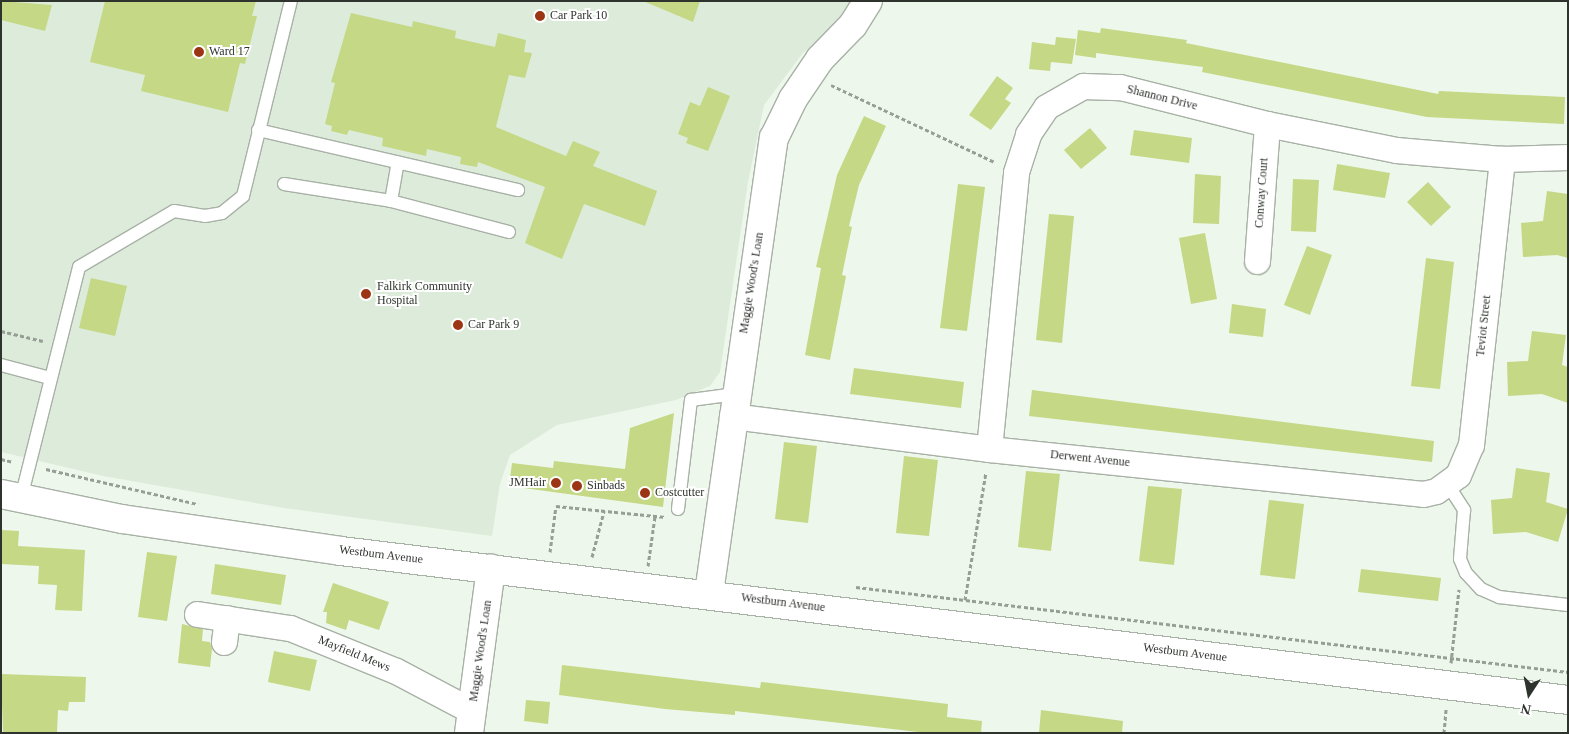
<!DOCTYPE html>
<html>
<head>
<meta charset="utf-8">
<style>
  body { margin:0 }
  #map { position:relative; width:1569px; height:734px; overflow:hidden; background:#eef7eb; font-family:Georgia,serif }
  div>[style] { position:absolute }
  .built>* { inset:0; background:#ddecda }
  .building>* { inset:0; background:#c5d886 }
  .path>* { height:3px; margin-top:-1.5px; transform-origin:0; background:repeating-linear-gradient(90deg,#979e95 0 4px,transparent 0 6.5px) }
  .roads { filter:drop-shadow(1px 0 #a8b1a6) drop-shadow(-1px 0 #a8b1a6) drop-shadow(0 1px #a8b1a6) drop-shadow(0 -1px #a8b1a6) }
  .lane>* { height:12px; margin:-6px; padding:0 6px; transform-origin:6px; border-radius:6px; background:#fff }
  .street>* { height:25px; margin:-12.5px; padding:0 12.5px; transform-origin:12.5px; border-radius:12.5px; background:#fff }
  .secondary>* { height:28px; margin:-14px; padding:0 14px; transform-origin:14px; border-radius:14px; background:#fff }
  .dots>* { width:14px; height:14px; translate:-50% -50%; box-sizing:border-box; border:2px solid #fff; border-radius:50% }
  span { translate:-50% -50%; white-space:nowrap; text-align:center; line-height:1.15; -webkit-text-stroke:4px #fff; paint-order:stroke }
  .poi-label { font-size:12px; color:#2f332e }
  .left { translate:0 -50%; text-align:left }
  .right { translate:-100% -50%; text-align:right }
  .street-label { font-size:12px; color:#2f332e }
  .frame { position:absolute; inset:0; border:2px solid #2f332e; pointer-events:none }
  .north { position:absolute; left:1504px; top:669px; width:50px; height:50px; -webkit-text-stroke:4px #fff; paint-order:stroke; rotate:191deg; font-size:14px; font-weight:700; line-height:20px; text-align:center; color:#2f332e }
  .north::after { content:''; display:block; margin:auto; width:18px; height:22px; background:#2f332e; clip-path:polygon(50% 0,100% 100%,50% 72%,0 100%) }
</style>
</head>
<body>
<div id="map">
  <div class="built">
    <i style="clip-path:polygon(1px 1px,850px 1px,839px 25px,803px 53px,764px 105px,748px 182px,720px 372px,710px 386px,676px 400px,557px 425px,510px 455px,500px 484px,492px 536px,284px 508px,103px 476px,1px 452px)"></i>
  </div>
  <div class="building">
    <i style="clip-path:polygon(1px 1px,52px 5px,45px 31px,1px 20px)"></i>
    <i style="clip-path:polygon(105px 1px,256px 1px,252px 16px,257px 16px,245px 64px,240px 63px,228px 112px,141px 91px,145px 75px,90px 62px)"></i>
    <i style="clip-path:polygon(643px 1px,700px 1px,693px 22px)"></i>
    <i style="clip-path:polygon(351px 13px,412px 27px,413px 21px,456px 31px,455px 38px,495px 47px,498px 33px,526px 40px,524px 52px,532px 53px,525px 78px,509px 75px,496px 127px,566px 156px,573px 141px,600px 152px,593px 166px,657px 191px,645px 226px,584px 204px,562px 259px,525px 243px,545px 187px,478px 162px,477px 167px,460px 164px,461px 157px,427px 149px,426px 156px,382px 146px,383px 138px,349px 130px,347px 135px,331px 131px,332px 126px,325px 124px,335px 83px,331px 82px)"></i>
    <i style="clip-path:polygon(1101px 28px,1187px 40px,1186px 43px,1438px 94px,1439px 91px,1565px 97px,1564px 124px,1427px 117px,1202px 72px,1203px 67px,1096px 53px,1096px 58px,1075px 55px,1078px 30px,1100px 33px)"></i>
    <i style="clip-path:polygon(1056px 37px,1076px 39px,1072px 64px,1051px 62px,1050px 71px,1029px 69px,1032px 42px,1055px 45px)"></i>
    <i style="clip-path:polygon(997px 76px,1013px 88px,1005px 99px,1011px 103px,991px 130px,969px 115px)"></i>
    <i style="clip-path:polygon(708px 87px,730px 96px,708px 151px,686px 143px,688px 138px,678px 134px,690px 102px,700px 106px)"></i>
    <i style="clip-path:polygon(864px 116px,886px 126px,859px 185px,849px 226px,852px 227px,842px 275px,846px 276px,830px 360px,805px 355px,821px 268px,816px 267px,837px 175px)"></i>
    <i style="clip-path:polygon(1090px 128px,1107px 148px,1081px 169px,1064px 150px)"></i>
    <i style="clip-path:polygon(1134px 130px,1192px 138px,1189px 163px,1130px 155px)"></i>
    <i style="clip-path:polygon(1337px 164px,1390px 173px,1385px 198px,1333px 190px)"></i>
    <i style="clip-path:polygon(1195px 174px,1221px 176px,1219px 224px,1193px 223px)"></i>
    <i style="clip-path:polygon(1293px 179px,1319px 180px,1316px 232px,1291px 231px)"></i>
    <i style="clip-path:polygon(1428px 182px,1451px 207px,1431px 226px,1407px 202px)"></i>
    <i style="clip-path:polygon(958px 184px,985px 187px,967px 331px,940px 328px)"></i>
    <i style="clip-path:polygon(1547px 191px,1568px 194px,1568px 258px,1557px 255px,1523px 257px,1521px 223px,1543px 221px)"></i>
    <i style="clip-path:polygon(1049px 214px,1074px 216px,1062px 343px,1036px 340px)"></i>
    <i style="clip-path:polygon(1205px 233px,1217px 299px,1191px 304px,1179px 238px)"></i>
    <i style="clip-path:polygon(1307px 246px,1332px 255px,1310px 315px,1284px 305px)"></i>
    <i style="clip-path:polygon(1426px 258px,1454px 262px,1440px 389px,1411px 386px)"></i>
    <i style="clip-path:polygon(91px 278px,127px 286px,115px 336px,79px 328px)"></i>
    <i style="clip-path:polygon(1232px 304px,1266px 309px,1263px 337px,1229px 333px)"></i>
    <i style="clip-path:polygon(1532px 331px,1566px 335px,1562px 365px,1568px 367px,1568px 403px,1542px 394px,1508px 396px,1507px 362px,1528px 361px)"></i>
    <i style="clip-path:polygon(854px 368px,964px 382px,961px 408px,850px 394px)"></i>
    <i style="clip-path:polygon(1032px 390px,1434px 441px,1432px 462px,1029px 416px)"></i>
    <i style="clip-path:polygon(674px 413px,663px 507px,509px 486px,512px 463px,553px 468px,554px 461px,625px 469px,630px 428px)"></i>
    <i style="clip-path:polygon(784px 442px,817px 446px,808px 523px,775px 519px)"></i>
    <i style="clip-path:polygon(904px 456px,938px 460px,929px 536px,896px 533px)"></i>
    <i style="clip-path:polygon(1516px 468px,1550px 473px,1546px 502px,1568px 509px,1558px 542px,1526px 532px,1493px 534px,1491px 500px,1512px 498px)"></i>
    <i style="clip-path:polygon(1026px 471px,1060px 474px,1051px 551px,1018px 547px)"></i>
    <i style="clip-path:polygon(1148px 486px,1182px 489px,1174px 565px,1139px 561px)"></i>
    <i style="clip-path:polygon(1269px 500px,1304px 504px,1295px 579px,1260px 575px)"></i>
    <i style="clip-path:polygon(1px 530px,19px 531px,18px 546px,85px 550px,82px 611px,55px 610px,57px 585px,38px 584px,39px 566px,1px 564px)"></i>
    <i style="clip-path:polygon(147px 552px,177px 556px,167px 621px,138px 617px)"></i>
    <i style="clip-path:polygon(215px 564px,286px 575px,281px 605px,211px 594px)"></i>
    <i style="clip-path:polygon(1361px 569px,1441px 578px,1438px 601px,1358px 592px)"></i>
    <i style="clip-path:polygon(333px 583px,389px 602px,379px 630px,349px 620px,346px 630px,326px 623px,327px 612px,323px 612px)"></i>
    <i style="clip-path:polygon(182px 624px,203px 629px,202px 641px,210px 642px,212px 649px,210px 667px,178px 663px)"></i>
    <i style="clip-path:polygon(274px 651px,317px 660px,310px 691px,268px 682px)"></i>
    <i style="clip-path:polygon(562px 665px,760px 688px,761px 682px,948px 704px,947px 717px,982px 721px,981px 733px,927px 733px,735px 711px,735px 715px,665px 709px,559px 695px)"></i>
    <i style="clip-path:polygon(1px 674px,86px 677px,85px 702px,69px 702px,68px 711px,58px 710px,57px 733px,3px 733px)"></i>
    <i style="clip-path:polygon(526px 700px,550px 702px,548px 724px,524px 721px)"></i>
    <i style="clip-path:polygon(1041px 710px,1123px 721px,1122px 733px,1039px 733px)"></i>
  </div>
  <div class="path">
    <i style="left:831px;top:85px;width:181px;rotate:25.2deg"></i>
    <i style="left:1px;top:331px;width:43px;rotate:13.4deg"></i>
    <i style="left:1px;top:459px;width:12px;rotate:14deg"></i>
    <i style="left:46px;top:469px;width:156px;rotate:13deg"></i>
    <i style="left:550px;top:552px;width:46px;rotate:-82.6deg"></i>
    <i style="left:556px;top:506px;width:110px;rotate:5.8deg"></i>
    <i style="left:592px;top:557px;width:48px;rotate:-75.4deg"></i>
    <i style="left:648px;top:566px;width:50px;rotate:-82deg"></i>
    <i style="left:856px;top:587px;width:717px;rotate:6.81deg"></i>
    <i style="left:965px;top:600px;width:130px;rotate:-80.7deg"></i>
    <i style="left:1451px;top:663px;width:74px;rotate:-83.8deg"></i>
    <i style="left:1444px;top:733px;width:25px;rotate:-85deg"></i>
  </div>
  <div class="roads">
    <div class="lane">
      <i style="left:258px;top:130px;width:267px;rotate:13deg"></i>
      <i style="left:284px;top:184px;width:108px;rotate:9deg"></i>
      <i style="left:391px;top:201px;width:122px;rotate:14.7deg"></i>
      <i style="left:391px;top:201px;width:39px;rotate:-80deg"></i>
      <i style="left:1px;top:365px;width:51px;rotate:14.9deg"></i>
      <i style="left:1448px;top:485px;width:30px;rotate:57deg"></i>
      <i style="left:1464px;top:510px;width:49px;rotate:94.7deg"></i>
      <i style="left:1460px;top:559px;width:15px;rotate:67deg"></i>
      <i style="left:1466px;top:573px;width:22px;rotate:47deg"></i>
      <i style="left:1481px;top:589px;width:20px;rotate:24deg"></i>
      <i style="left:1499px;top:597px;width:69px;rotate:6.6deg"></i>
      <i style="left:21px;top:498px;width:238px;rotate:-75.9deg"></i>
      <i style="left:79px;top:267px;width:110px;rotate:-30.5deg"></i>
      <i style="left:174px;top:211px;width:31px;rotate:9deg"></i>
      <i style="left:205px;top:216px;width:17px;rotate:-10deg"></i>
      <i style="left:222px;top:213px;width:27px;rotate:-39deg"></i>
      <i style="left:243px;top:196px;width:201px;rotate:-76.2deg"></i>
      <i style="left:678px;top:509px;width:110px;rotate:-83.2deg"></i>
      <i style="left:691px;top:400px;width:45px;rotate:-7.6deg"></i>
    </div>
    <div class="street">
      <i style="left:1257px;top:261px;width:137px;rotate:-85.8deg"></i>
      <i style="left:732px;top:416px;width:259px;rotate:7.3deg"></i>
      <i style="left:989px;top:449px;width:436px;rotate:5.9deg"></i>
      <i style="left:1423px;top:494px;width:13px;rotate:-13deg"></i>
      <i style="left:1436px;top:491px;width:27px;rotate:-36deg"></i>
      <i style="left:1458px;top:475px;width:33px;rotate:-67deg"></i>
      <i style="left:1471px;top:445px;width:288px;rotate:-83.8deg"></i>
      <i style="left:989px;top:449px;width:278px;rotate:-84.4deg"></i>
      <i style="left:1016px;top:172px;width:40px;rotate:-72deg"></i>
      <i style="left:1028px;top:134px;width:32px;rotate:-56deg"></i>
      <i style="left:1046px;top:107px;width:43px;rotate:-29.6deg"></i>
      <i style="left:1083px;top:86px;width:37px;rotate:2deg"></i>
      <i style="left:1120px;top:87px;width:152px;rotate:14.1deg"></i>
      <i style="left:1267px;top:124px;width:132px;rotate:11.4deg"></i>
      <i style="left:1396px;top:150px;width:106px;rotate:4.9deg"></i>
      <i style="left:1502px;top:159px;width:66px;rotate:-1.7deg"></i>
      <i style="left:197px;top:614px;width:94px;rotate:8.6deg"></i>
      <i style="left:290px;top:628px;width:114px;rotate:22.1deg"></i>
      <i style="left:396px;top:671px;width:86px;rotate:27.8deg"></i>
      <i style="left:224px;top:642px;width:24px;rotate:-83deg"></i>
    </div>
    <div class="secondary">
      <i style="left:1px;top:494px;width:124px;rotate:11.7deg"></i>
      <i style="left:122px;top:519px;width:221px;rotate:8.3deg"></i>
      <i style="left:341px;top:551px;width:1236px;rotate:6.92deg"></i>
      <i style="left:709px;top:593px;width:460px;rotate:-81.9deg"></i>
      <i style="left:774px;top:138px;width:43px;rotate:-64deg"></i>
      <i style="left:793px;top:99px;width:48px;rotate:-56deg"></i>
      <i style="left:820px;top:59px;width:47px;rotate:-45.9deg"></i>
      <i style="left:853px;top:25px;width:28px;rotate:-58deg"></i>
      <i style="left:469px;top:733px;width:166px;rotate:-82.4deg"></i>
    </div>
  </div>
  <div class="dots">
    <i style="left:540px;top:16px;background:#9c3513"></i>
    <i style="left:199px;top:52px;background:#9c3513"></i>
    <i style="left:366px;top:294px;background:#9c3513"></i>
    <i style="left:458px;top:325px;background:#9c3513"></i>
    <i style="left:556px;top:483px;background:#9c3513"></i>
    <i style="left:577px;top:486px;background:#9c3513"></i>
    <i style="left:645px;top:493px;background:#9c3513"></i>
  </div>
  <div class="poi-label">
    <span class="left" style="left:550px;top:16px">Car Park 10</span>
    <span class="left" style="left:209px;top:52px">Ward 17</span>
    <span class="left" style="left:377px;top:294px">Falkirk Community<br>Hospital</span>
    <span class="left" style="left:468px;top:325px">Car Park 9</span>
    <span class="right" style="left:546px;top:483px">JMHair</span>
    <span class="left" style="left:587px;top:486px">Sinbads</span>
    <span class="left" style="left:655px;top:493px">Costcutter</span>
  </div>
  <div class="street-label">
    <span style="left:1162px;top:98px;rotate:14deg">Shannon Drive</span>
    <span style="left:1262px;top:193px;rotate:-86deg">Conway Court</span>
    <span style="left:752px;top:283px;rotate:-81deg">Maggie Wood's Loan</span>
    <span style="left:1484px;top:326px;rotate:-84deg">Teviot Street</span>
    <span style="left:1090px;top:459px;rotate:6deg">Derwent Avenue</span>
    <span style="left:381px;top:555px;rotate:7deg">Westburn Avenue</span>
    <span style="left:783px;top:603px;rotate:7deg">Westburn Avenue</span>
    <span style="left:481px;top:651px;rotate:-82deg">Maggie Wood's Loan</span>
    <span style="left:1185px;top:653px;rotate:7deg">Westburn Avenue</span>
    <span style="left:354px;top:654px;rotate:22deg">Mayfield Mews</span>
  </div>
  <div class="frame"></div>
  <div class="north">N</div>
</div>
</body>
</html>
